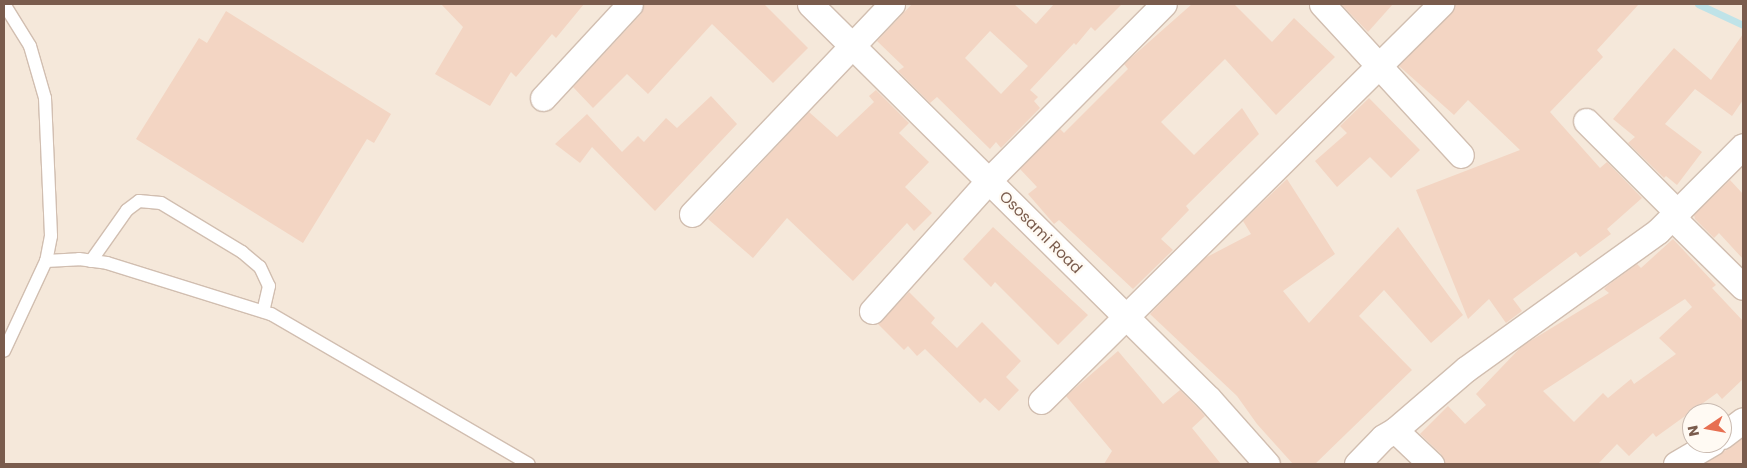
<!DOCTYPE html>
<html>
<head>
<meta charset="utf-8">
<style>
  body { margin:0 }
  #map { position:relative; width:1747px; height:468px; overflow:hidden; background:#fdf6ec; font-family:Poppins,sans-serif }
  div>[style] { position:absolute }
  .residential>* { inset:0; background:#f5e8da }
  .stream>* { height:7px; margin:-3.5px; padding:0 3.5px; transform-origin:3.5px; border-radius:3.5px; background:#bfe3e8 }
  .building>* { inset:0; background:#f3d5c3 }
  .roads { filter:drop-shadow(1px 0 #d1beb0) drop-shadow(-1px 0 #d1beb0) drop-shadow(0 1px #d1beb0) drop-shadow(0 -1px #d1beb0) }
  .service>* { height:12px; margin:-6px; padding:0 6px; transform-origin:6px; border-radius:6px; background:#fff }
  .minor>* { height:25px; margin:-12.5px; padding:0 12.5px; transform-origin:12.5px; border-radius:12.5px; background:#fff }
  span { translate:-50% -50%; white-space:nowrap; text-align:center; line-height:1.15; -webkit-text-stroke:4.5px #fffaf3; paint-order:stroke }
  .street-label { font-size:15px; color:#7a5c4d }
  .frame { position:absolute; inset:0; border:5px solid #7a5c4d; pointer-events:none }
  .north { position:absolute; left:1682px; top:403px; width:50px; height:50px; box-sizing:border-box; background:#fffaf3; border:1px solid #cabbb1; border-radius:50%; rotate:258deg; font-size:14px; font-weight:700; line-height:20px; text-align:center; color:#7a5c4d }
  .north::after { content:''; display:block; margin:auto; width:18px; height:22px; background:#e76f51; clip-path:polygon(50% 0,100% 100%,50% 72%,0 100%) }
</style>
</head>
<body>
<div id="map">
  <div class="residential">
    <i style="clip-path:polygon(evenodd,4px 4px,1743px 4px,1743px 464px,4px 464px,4px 4px,1692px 413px,1722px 413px,1722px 443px,1692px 443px,1692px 413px)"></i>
  </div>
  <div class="stream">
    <i style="left:1698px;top:4px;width:50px;rotate:25deg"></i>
  </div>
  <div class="building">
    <i style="clip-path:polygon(441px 4px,584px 4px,556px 38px,552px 34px,516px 77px,511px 72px,490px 106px,435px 74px,463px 27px)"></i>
    <i style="clip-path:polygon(644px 4px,764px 4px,808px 48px,773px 83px,712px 24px,648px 94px,627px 74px,593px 108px,573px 87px,641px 14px)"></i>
    <i style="clip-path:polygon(evenodd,912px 4px,1014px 4px,1036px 24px,1054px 4px,1122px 4px,1095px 31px,1091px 27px,1076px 45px,1074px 43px,1030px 90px,1038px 97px,1034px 101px,1040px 108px,1001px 148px,996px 142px,990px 149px,937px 97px,930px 103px,898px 71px,904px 67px,877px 41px,912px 4px,990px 31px,1028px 66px,1001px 94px,965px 58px,990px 31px)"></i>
    <i style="clip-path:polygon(1192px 4px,1234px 4px,1272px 42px,1294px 18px,1335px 57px,1276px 115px,1225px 59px,1161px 122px,1194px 155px,1242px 108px,1259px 134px,1186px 206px,1189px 210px,1161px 239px,1173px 250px,1133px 289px,1059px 220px,1054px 224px,1028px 194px,1037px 187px,1020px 169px,1060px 129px,1064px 133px,1128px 69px,1124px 64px)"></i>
    <i style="clip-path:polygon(1341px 4px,1393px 4px,1368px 32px)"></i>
    <i style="clip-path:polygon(1456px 4px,1639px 4px,1597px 50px,1603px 57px,1550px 112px,1600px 168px,1607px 162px,1642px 198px,1607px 229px,1611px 234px,1580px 257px,1576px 252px,1513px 299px,1522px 311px,1506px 323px,1489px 299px,1468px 319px,1416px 190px,1520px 150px,1468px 100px,1454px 115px,1399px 66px,1451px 14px)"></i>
    <i style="clip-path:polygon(226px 11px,391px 114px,374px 143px,367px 139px,303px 243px,136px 139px,199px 38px,207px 43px)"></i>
    <i style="clip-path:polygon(1743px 34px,1743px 100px,1732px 116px,1695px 89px,1665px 124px,1702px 152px,1677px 185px,1666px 176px,1664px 178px,1628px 143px,1635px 137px,1613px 119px,1674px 48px,1711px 80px)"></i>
    <i style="clip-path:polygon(876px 90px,909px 123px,899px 133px,929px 162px,905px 187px,932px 213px,914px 231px,907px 223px,853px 281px,787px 218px,753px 258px,708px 219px,809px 112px,837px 137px,874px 102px,869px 96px)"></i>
    <i style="clip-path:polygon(711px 96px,737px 124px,655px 211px,592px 147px,580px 163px,555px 144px,587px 114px,622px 152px,638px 136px,644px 142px,666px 118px,677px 128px)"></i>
    <i style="clip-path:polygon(1369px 98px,1420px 150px,1391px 178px,1370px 157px,1337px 187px,1315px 161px,1347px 133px,1340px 126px)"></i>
    <i style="clip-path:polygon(1287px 179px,1335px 254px,1283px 291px,1309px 323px,1398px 227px,1463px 315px,1431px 343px,1384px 290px,1359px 316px,1412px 370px,1315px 464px,1293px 464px,1257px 424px,1237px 396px,1150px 314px,1205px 258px,1251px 234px,1243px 221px)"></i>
    <i style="clip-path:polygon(1730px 180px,1743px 194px,1743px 259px,1719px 233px,1714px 238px,1695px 219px,1694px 215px)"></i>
    <i style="clip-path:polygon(993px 227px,1088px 315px,1058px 345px,995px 282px,991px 287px,963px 259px)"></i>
    <i style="clip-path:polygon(evenodd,1673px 239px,1716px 285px,1712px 288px,1743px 321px,1743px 379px,1722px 399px,1717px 393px,1656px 437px,1653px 433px,1629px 456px,1617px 444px,1598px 464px,1445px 464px,1441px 454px,1420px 434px,1448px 406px,1465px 424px,1486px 405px,1476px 394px,1522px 346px,1609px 293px,1604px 289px,1607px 286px,1637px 264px,1641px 268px,1673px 239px,1685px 299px,1692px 307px,1659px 338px,1676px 354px,1634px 384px,1631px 379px,1608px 398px,1603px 393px,1574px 422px,1543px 391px,1685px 299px)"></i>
    <i style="clip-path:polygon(909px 292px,935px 318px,931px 323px,957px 348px,982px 322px,1021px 361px,1006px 377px,1019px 390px,999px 411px,985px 398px,980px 403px,925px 349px,917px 356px,908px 346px,904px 350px,878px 324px)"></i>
    <i style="clip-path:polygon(1118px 351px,1163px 404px,1180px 390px,1199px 409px,1205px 416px,1192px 428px,1221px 464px,1104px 464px,1112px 451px,1066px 396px)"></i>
    <i style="clip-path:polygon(1743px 438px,1743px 464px,1704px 464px,1719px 455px)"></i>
  </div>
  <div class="roads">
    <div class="service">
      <i style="left:4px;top:4px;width:49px;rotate:58.2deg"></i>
      <i style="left:30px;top:46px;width:54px;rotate:73.9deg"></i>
      <i style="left:45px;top:98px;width:138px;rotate:87.5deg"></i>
      <i style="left:51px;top:236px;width:25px;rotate:101deg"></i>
      <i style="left:46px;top:261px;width:99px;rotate:115deg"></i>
      <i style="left:46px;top:261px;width:33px;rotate:-3deg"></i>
      <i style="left:79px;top:259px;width:28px;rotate:8deg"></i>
      <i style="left:107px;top:263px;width:172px;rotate:17.3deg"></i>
      <i style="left:271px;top:314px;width:298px;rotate:30.2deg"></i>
      <i style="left:91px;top:261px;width:62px;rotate:-54.8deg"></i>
      <i style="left:127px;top:210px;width:15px;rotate:-37deg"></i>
      <i style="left:139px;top:201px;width:22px;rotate:5deg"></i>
      <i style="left:161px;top:203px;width:95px;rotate:31.2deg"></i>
      <i style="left:242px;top:252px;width:23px;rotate:40deg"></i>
      <i style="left:260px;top:267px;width:21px;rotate:65deg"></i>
      <i style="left:269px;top:286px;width:26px;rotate:103deg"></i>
    </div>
    <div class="minor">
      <i style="left:810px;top:4px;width:561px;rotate:44.71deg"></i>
      <i style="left:1209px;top:399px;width:87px;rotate:48.3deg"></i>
      <i style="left:1322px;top:4px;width:205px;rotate:47.4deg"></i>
      <i style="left:543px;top:98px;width:128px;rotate:-47.2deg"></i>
      <i style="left:1586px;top:121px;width:130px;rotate:45deg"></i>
      <i style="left:692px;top:214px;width:290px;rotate:-46.4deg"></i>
      <i style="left:1673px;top:218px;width:98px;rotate:44.6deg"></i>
      <i style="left:872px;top:311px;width:176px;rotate:-48.2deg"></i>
      <i style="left:989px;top:180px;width:248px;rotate:-45.2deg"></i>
      <i style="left:1041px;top:401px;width:564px;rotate:-44.78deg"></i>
      <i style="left:1395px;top:430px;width:94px;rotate:-40.7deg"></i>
      <i style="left:1466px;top:369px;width:236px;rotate:-35.7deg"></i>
      <i style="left:1658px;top:231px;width:120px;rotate:-45deg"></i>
      <i style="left:1722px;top:436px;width:26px;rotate:-37deg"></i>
      <i style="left:1357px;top:464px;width:37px;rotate:-46deg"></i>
      <i style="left:1383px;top:437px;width:14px;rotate:-30deg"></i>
      <i style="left:1395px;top:430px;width:50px;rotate:43.4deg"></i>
      <i style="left:1676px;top:464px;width:42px;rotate:-30.3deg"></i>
    </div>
  </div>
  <div class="street-label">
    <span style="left:1041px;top:232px;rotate:45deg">Ososami Road</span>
  </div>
  <div class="frame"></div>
  <div class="north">N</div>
</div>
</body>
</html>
